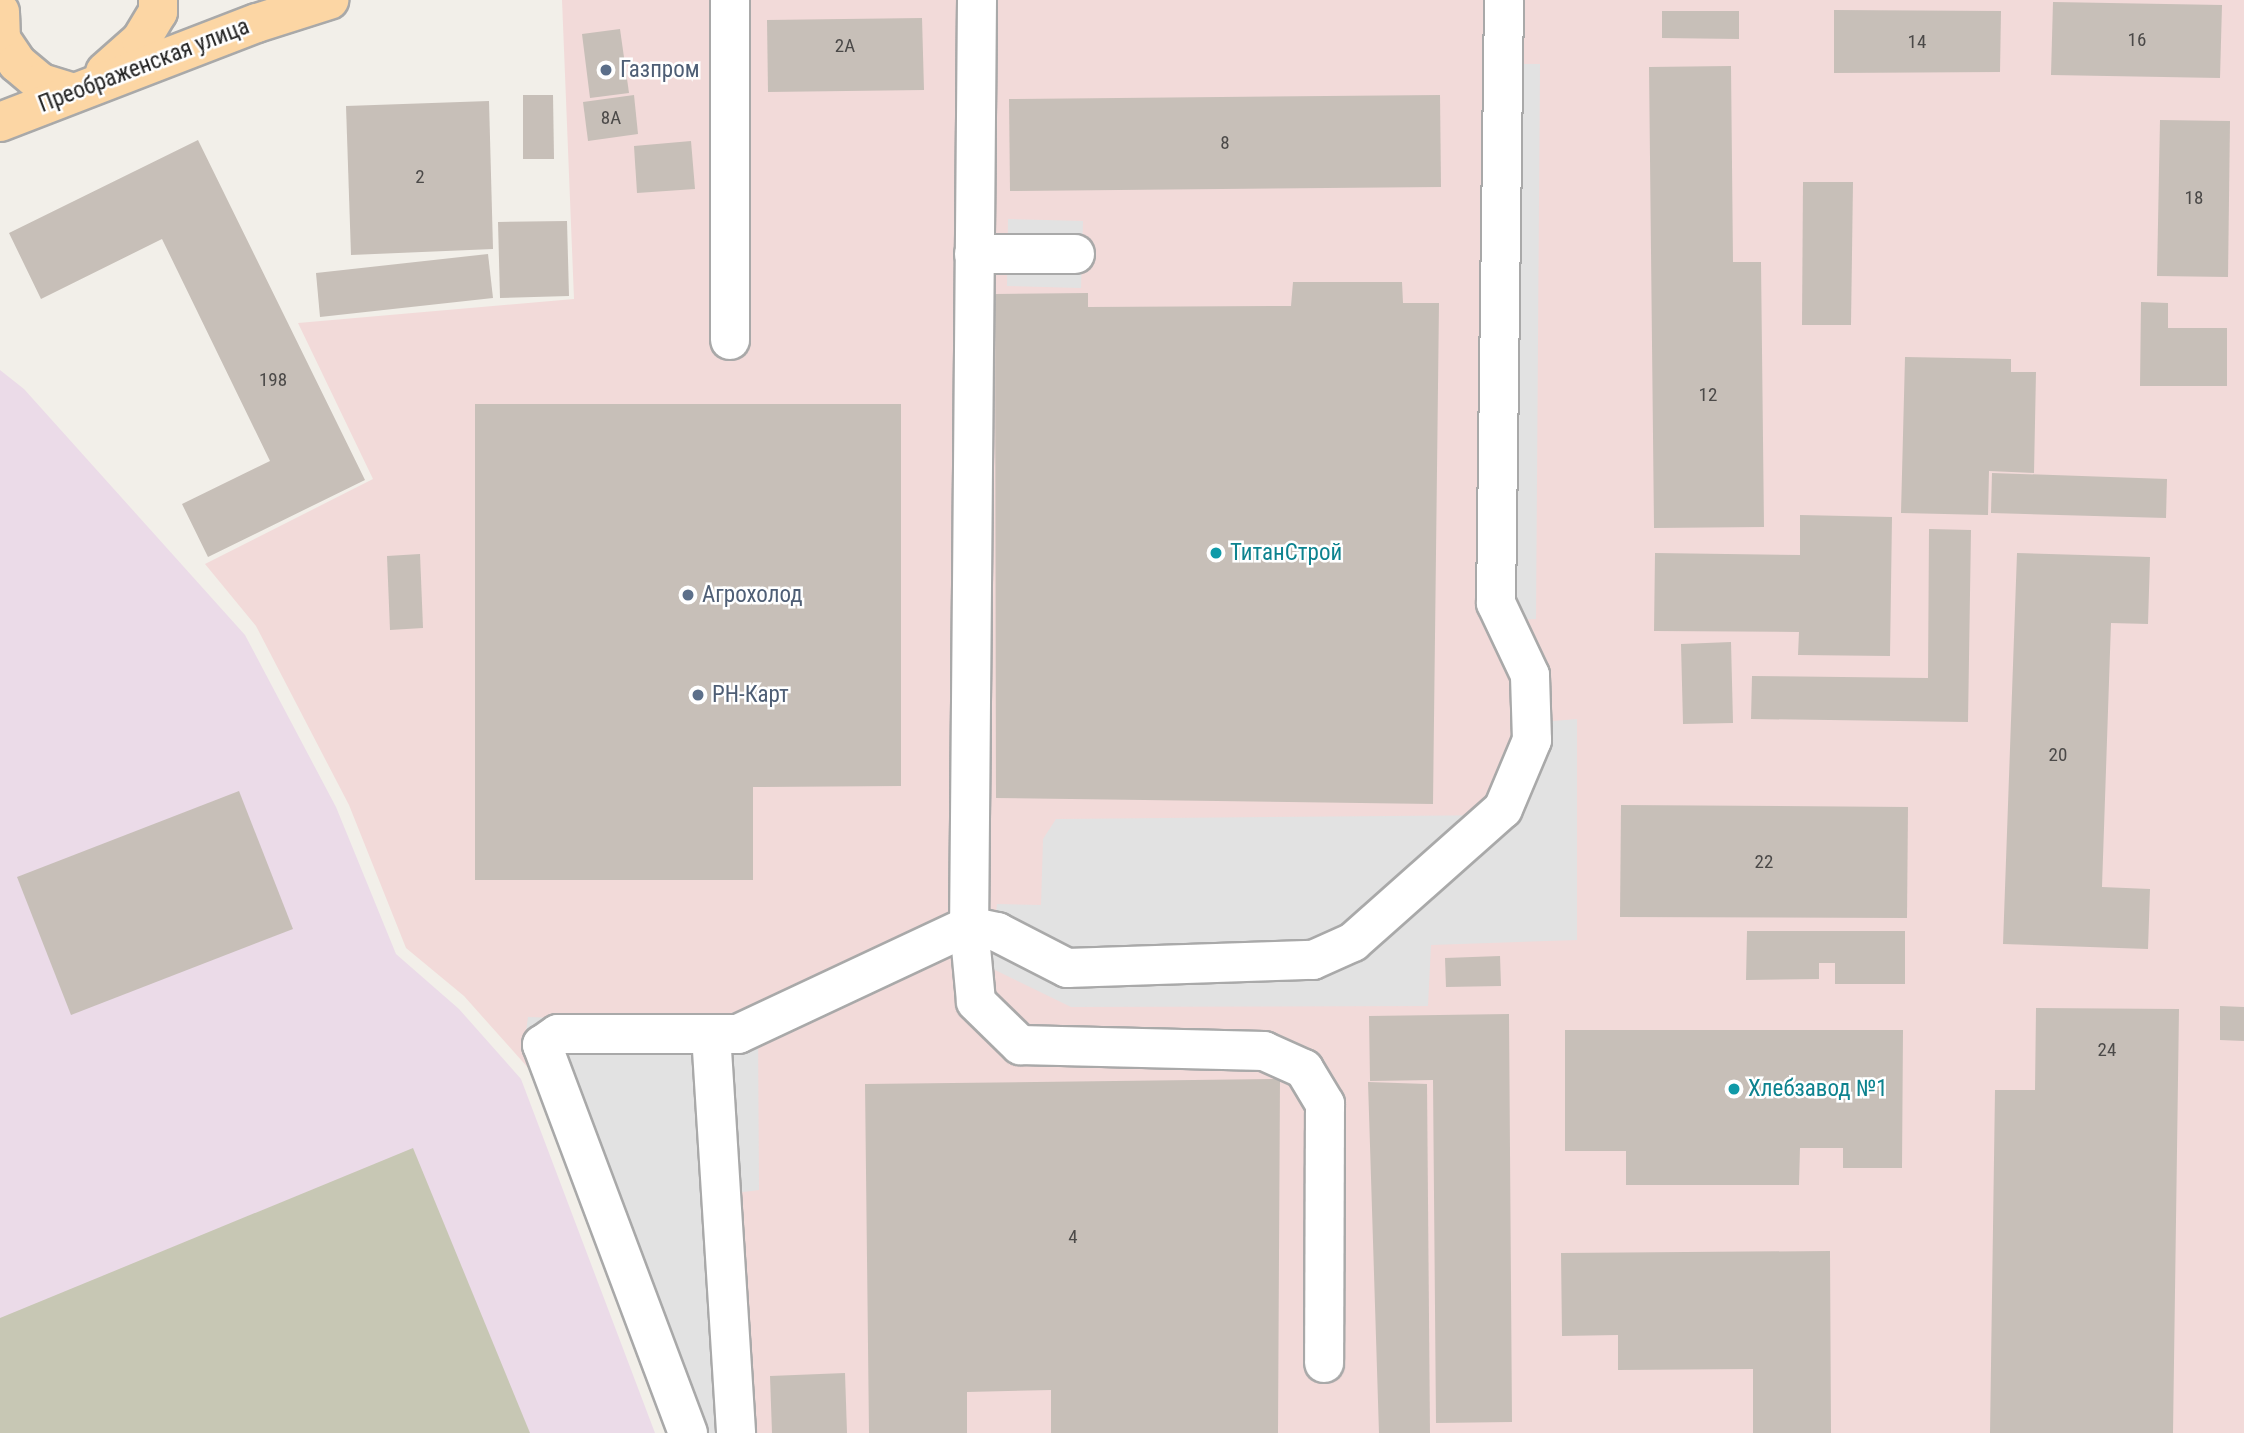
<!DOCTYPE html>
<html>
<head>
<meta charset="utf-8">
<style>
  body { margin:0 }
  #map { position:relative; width:2244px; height:1433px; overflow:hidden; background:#f2efe9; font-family:"Roboto Condensed",sans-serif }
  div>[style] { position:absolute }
  .commercial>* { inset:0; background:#f2dad9 }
  .industrial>* { inset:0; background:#ebdbe8 }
  .construction>* { inset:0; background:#c7c7b4 }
  .parking>* { inset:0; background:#e2e2e2 }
  .building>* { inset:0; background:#c7bfb8 }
  .roads { filter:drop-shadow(2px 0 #a9a9a9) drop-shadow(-2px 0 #a9a9a9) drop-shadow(0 2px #a9a9a9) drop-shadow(0 -2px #a9a9a9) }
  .minor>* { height:38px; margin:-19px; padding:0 19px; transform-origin:19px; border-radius:19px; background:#fff }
  .major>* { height:38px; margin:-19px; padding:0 19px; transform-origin:19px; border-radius:19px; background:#fcd6a4 }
  .dots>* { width:19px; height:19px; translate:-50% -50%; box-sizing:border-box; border:4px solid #fff; border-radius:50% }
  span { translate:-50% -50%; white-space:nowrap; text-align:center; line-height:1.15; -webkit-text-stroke:5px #fff; paint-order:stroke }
  .number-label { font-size:19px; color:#4b4948 }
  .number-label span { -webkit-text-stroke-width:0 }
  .street-label { font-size:23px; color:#222 }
  .service-label { font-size:23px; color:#4e5e75 }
  .left { translate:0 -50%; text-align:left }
  .culture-label { font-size:23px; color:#0d838f }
</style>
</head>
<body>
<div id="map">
  <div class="commercial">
    <i style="clip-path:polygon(562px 0,2244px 0,2244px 1433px,669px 1433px,530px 1070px,464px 996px,406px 948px,349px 805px,256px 626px,205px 564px,373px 479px,298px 323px,574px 299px)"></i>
  </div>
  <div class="industrial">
    <i style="clip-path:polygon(0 370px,24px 389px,245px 635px,336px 807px,396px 954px,459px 1009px,521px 1079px,655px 1433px,0 1433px)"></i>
  </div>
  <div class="construction">
    <i style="clip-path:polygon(413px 1148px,530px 1433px,0 1433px,0 1318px)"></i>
  </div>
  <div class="parking">
    <i style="clip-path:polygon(1511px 64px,1540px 64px,1536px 619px,1513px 620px)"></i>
    <i style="clip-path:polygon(1008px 219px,1083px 221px,1081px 288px,1007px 286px)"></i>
    <i style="clip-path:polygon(1577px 719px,1577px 940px,1431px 945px,1428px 1006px,1071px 1007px,989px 967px,997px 904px,1041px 905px,1043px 839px,1056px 819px,1509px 815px,1541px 722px)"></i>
    <i style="clip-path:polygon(528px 1017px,758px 1025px,759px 1190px,736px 1193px,746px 1433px,674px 1433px,524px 1046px)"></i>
  </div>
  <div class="building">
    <i style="clip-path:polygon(2053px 2px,2222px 5px,2220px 78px,2051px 75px)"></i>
    <i style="clip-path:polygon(1834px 10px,2001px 11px,2000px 72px,1834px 73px)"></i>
    <i style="clip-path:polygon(1662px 11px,1739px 11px,1739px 39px,1662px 38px)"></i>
    <i style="clip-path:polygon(922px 18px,924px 90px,768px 92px,767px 20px)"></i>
    <i style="clip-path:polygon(620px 29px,629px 93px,590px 98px,582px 34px)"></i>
    <i style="clip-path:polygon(1731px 66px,1733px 262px,1761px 262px,1764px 527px,1654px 528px,1649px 67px)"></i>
    <i style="clip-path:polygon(523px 95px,553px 95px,554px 159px,523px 159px)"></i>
    <i style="clip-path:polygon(634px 95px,638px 134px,588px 141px,583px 102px)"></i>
    <i style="clip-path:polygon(1440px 95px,1441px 187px,1010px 191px,1009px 99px)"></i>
    <i style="clip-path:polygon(489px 101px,493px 249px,351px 255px,346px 106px)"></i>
    <i style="clip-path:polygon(2160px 120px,2230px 121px,2228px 277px,2157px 276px)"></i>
    <i style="clip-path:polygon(198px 140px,365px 480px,208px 557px,182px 504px,270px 461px,162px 239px,41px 299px,9px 233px)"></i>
    <i style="clip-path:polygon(691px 141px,695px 189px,637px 193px,634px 146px)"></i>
    <i style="clip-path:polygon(1803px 182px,1853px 182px,1851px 325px,1802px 325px)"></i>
    <i style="clip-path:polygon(567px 221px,569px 296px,500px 298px,498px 222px)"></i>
    <i style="clip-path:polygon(488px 254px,493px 298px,320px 317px,316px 273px)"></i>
    <i style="clip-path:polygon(1293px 282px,1402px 282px,1403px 303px,1439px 303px,1433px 804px,996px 798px,995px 294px,1088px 293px,1088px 307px,1291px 306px)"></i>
    <i style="clip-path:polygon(2141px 302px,2168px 303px,2168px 328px,2227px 328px,2227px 386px,2140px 386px)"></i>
    <i style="clip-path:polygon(1905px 357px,2011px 359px,2011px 372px,2036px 372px,2034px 473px,1989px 471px,1988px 515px,1901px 513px)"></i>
    <i style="clip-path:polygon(475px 404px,901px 404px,901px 786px,753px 787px,753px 880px,475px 880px)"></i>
    <i style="clip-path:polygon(1992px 473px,2167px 479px,2166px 518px,1991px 513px)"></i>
    <i style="clip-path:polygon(1800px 515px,1892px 517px,1890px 656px,1798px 655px,1799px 632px,1654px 631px,1655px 553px,1800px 555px)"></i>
    <i style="clip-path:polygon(1929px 529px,1971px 530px,1968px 722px,1751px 719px,1752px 676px,1928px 678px)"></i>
    <i style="clip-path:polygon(2017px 553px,2150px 557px,2148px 624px,2111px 623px,2102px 887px,2150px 889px,2148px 949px,2003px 944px)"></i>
    <i style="clip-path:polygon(420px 554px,423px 628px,390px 630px,387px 556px)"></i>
    <i style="clip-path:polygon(1731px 642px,1733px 723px,1683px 724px,1681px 644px)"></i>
    <i style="clip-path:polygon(239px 791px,293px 929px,71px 1015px,17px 877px)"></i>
    <i style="clip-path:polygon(1621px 805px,1908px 807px,1907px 918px,1620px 917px)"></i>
    <i style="clip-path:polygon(1747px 931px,1905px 931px,1905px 984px,1835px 984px,1835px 963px,1819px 963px,1819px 979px,1746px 980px)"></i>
    <i style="clip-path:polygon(1500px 956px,1501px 986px,1446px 987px,1445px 958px)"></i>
    <i style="clip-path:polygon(2220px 1006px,2244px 1007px,2244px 1041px,2220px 1040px)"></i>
    <i style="clip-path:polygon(2036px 1008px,2179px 1009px,2173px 1433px,1990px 1433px,1995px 1090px,2035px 1090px)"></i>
    <i style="clip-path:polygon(1509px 1014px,1512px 1422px,1436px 1423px,1433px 1080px,1370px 1081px,1369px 1016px)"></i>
    <i style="clip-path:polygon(1565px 1030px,1903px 1030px,1902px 1168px,1843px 1168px,1843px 1148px,1800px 1148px,1799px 1185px,1626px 1185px,1626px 1151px,1565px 1151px)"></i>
    <i style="clip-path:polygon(1280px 1079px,1278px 1433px,1051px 1433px,1051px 1390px,967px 1392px,967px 1433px,869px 1433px,865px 1084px)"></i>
    <i style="clip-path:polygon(1368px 1082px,1427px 1084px,1430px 1433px,1379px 1433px)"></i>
    <i style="clip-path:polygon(1830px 1251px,1831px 1433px,1753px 1433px,1753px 1369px,1618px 1370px,1618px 1335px,1562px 1336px,1561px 1253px)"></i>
    <i style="clip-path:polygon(845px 1373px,847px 1433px,772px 1433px,770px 1376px)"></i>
  </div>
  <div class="roads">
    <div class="minor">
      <i style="left:730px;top:0;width:340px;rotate:90deg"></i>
      <i style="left:977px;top:0;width:926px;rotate:90.49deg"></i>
      <i style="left:969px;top:926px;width:76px;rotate:84.7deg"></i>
      <i style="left:976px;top:1002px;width:62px;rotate:44.3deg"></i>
      <i style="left:1020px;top:1045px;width:244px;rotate:1.4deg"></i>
      <i style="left:1264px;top:1051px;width:44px;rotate:24.2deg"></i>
      <i style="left:1304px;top:1069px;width:41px;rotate:59deg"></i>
      <i style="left:1325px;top:1104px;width:259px;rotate:90.2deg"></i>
      <i style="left:974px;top:254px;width:101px"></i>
      <i style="left:711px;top:1034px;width:400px;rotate:86.4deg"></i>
      <i style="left:688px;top:1433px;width:415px;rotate:-110.6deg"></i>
      <i style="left:542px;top:1045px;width:19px;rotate:-35deg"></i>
      <i style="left:558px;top:1034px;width:180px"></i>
      <i style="left:738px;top:1034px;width:255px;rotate:-25.1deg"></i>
      <i style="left:969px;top:926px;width:29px;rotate:12deg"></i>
      <i style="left:997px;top:932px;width:79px;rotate:27.2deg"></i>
      <i style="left:1067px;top:968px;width:246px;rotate:-1.9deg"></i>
      <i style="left:1313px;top:960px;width:44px;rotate:-24.2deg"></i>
      <i style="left:1353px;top:942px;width:200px;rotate:-41.6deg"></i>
      <i style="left:1503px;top:809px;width:75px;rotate:-67.2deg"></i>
      <i style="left:1532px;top:740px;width:65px;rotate:-91.8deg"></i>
      <i style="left:1530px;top:675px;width:80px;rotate:-115.3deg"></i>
      <i style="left:1496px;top:603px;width:603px;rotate:-89.24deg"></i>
    </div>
    <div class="major">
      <i style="left:0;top:12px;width:27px;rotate:88deg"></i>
      <i style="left:1px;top:39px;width:29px;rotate:56deg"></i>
      <i style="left:17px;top:63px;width:31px;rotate:40deg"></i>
      <i style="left:41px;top:83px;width:34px;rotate:17deg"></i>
      <i style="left:105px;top:72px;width:48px;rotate:-41.6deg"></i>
      <i style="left:141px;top:40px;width:33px;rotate:-59deg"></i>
      <i style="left:158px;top:12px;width:12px;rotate:-90deg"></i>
      <i style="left:0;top:122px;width:275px;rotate:-21.1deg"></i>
      <i style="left:257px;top:23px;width:76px;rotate:-17.7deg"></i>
    </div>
  </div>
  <div class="dots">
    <i style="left:606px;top:70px;background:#5c6f8a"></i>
    <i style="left:1216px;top:553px;background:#0f9aa8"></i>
    <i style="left:688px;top:595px;background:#5c6f8a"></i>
    <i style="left:698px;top:695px;background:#5c6f8a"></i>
    <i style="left:1734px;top:1089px;background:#0f9aa8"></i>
  </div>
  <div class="number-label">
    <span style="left:2137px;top:40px">16</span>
    <span style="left:1917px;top:42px">14</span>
    <span style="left:845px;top:46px">2А</span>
    <span style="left:611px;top:118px">8А</span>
    <span style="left:1225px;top:143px">8</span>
    <span style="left:420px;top:177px">2</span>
    <span style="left:2194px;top:198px">18</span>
    <span style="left:273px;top:380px">198</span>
    <span style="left:1708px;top:395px">12</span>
    <span style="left:2058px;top:755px">20</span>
    <span style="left:1764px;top:862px">22</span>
    <span style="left:2107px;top:1050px">24</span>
    <span style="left:1073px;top:1237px">4</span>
  </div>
  <div class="street-label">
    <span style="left:144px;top:66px;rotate:-21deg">Преображенская улица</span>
  </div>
  <div class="service-label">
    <span class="left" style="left:620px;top:70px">Газпром</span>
    <span class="left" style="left:702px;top:595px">Агрохолод</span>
    <span class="left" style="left:712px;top:695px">РН-Карт</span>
  </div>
  <div class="culture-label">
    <span class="left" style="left:1230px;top:553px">ТитанСтрой</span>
    <span class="left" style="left:1748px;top:1089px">Хлебзавод №1</span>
  </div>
</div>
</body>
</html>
